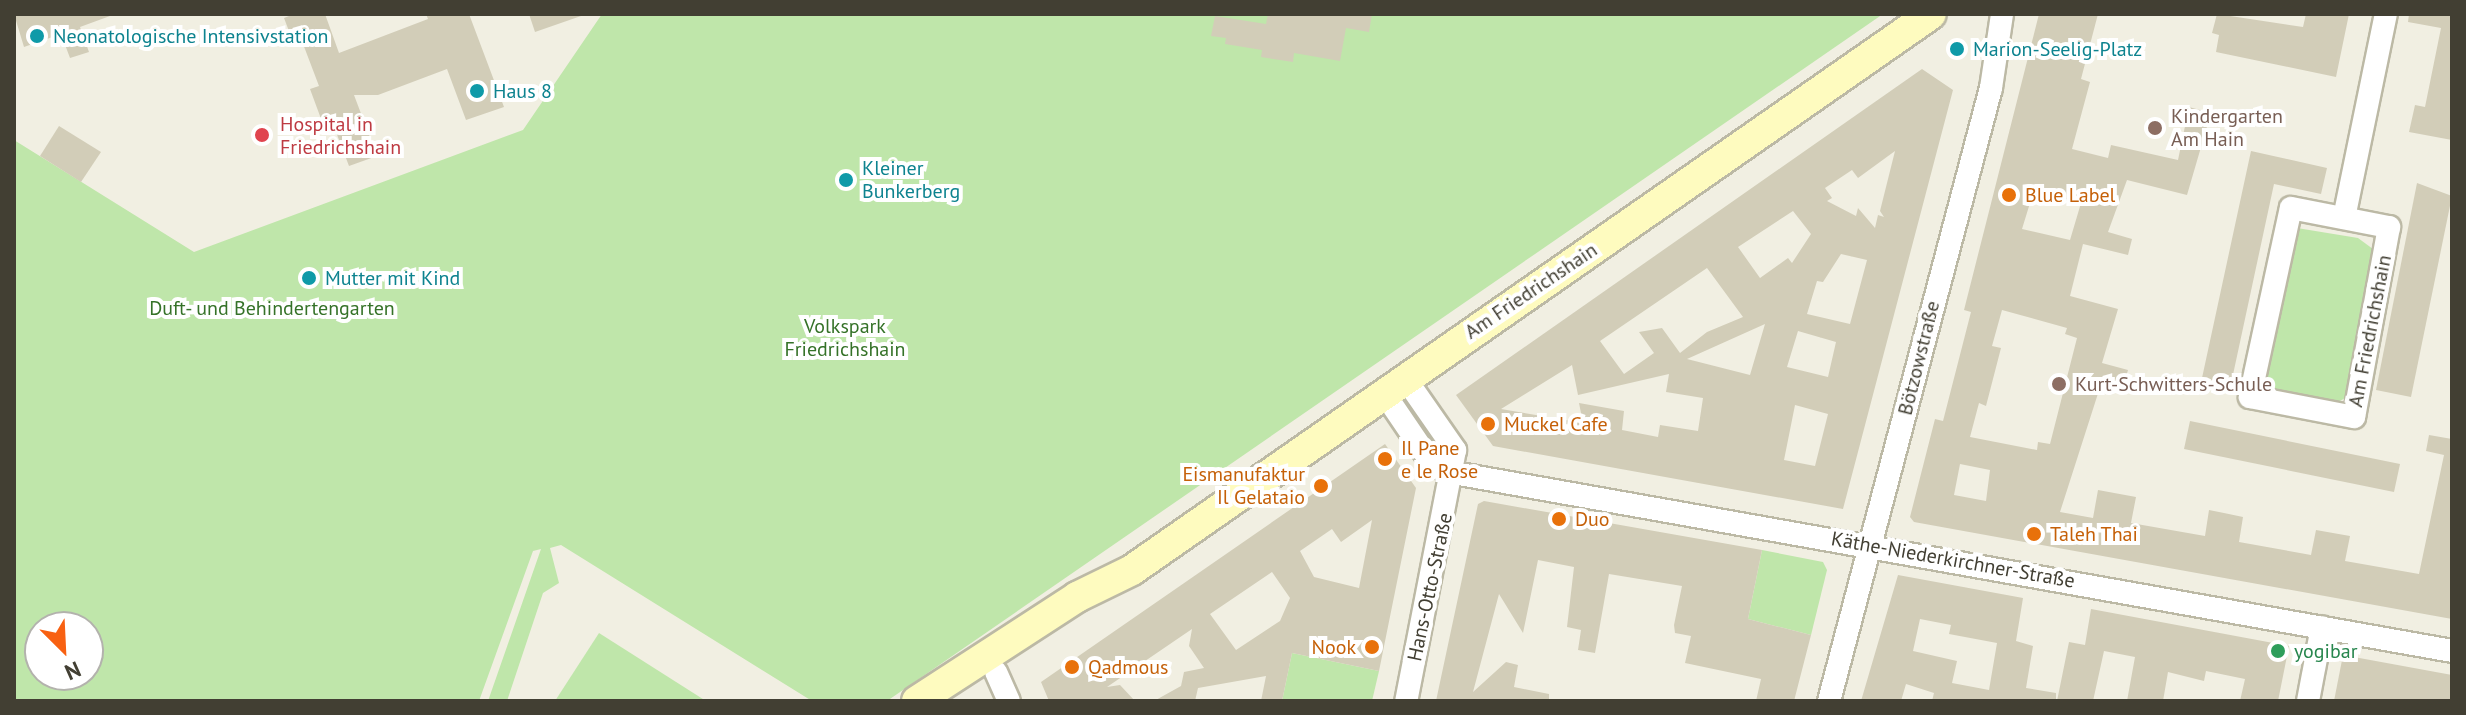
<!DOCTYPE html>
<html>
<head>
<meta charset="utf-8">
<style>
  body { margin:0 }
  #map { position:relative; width:2466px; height:715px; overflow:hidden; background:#f1efe2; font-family:"PT Sans",sans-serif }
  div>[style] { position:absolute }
  .green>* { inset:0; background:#bfe6aa }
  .building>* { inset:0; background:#d2cdb8 }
  .roads { filter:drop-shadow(2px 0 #bcb9a5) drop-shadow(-2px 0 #bcb9a5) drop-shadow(0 2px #bcb9a5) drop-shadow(0 -2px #bcb9a5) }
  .street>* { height:22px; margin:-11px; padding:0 11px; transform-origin:11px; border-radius:11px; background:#fff }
  .secondary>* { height:30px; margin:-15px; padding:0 15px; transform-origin:15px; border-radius:15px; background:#fefbbf }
  .dots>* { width:22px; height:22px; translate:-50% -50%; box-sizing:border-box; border:4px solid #fff; border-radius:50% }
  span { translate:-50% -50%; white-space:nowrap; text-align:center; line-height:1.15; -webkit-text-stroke:8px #fff; paint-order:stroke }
  .culture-label { font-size:20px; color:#0d838f }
  .left { translate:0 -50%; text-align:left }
  .education-label { font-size:20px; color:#785e54 }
  .health-label { font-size:20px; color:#be3a42 }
  .food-label { font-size:20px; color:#c56008 }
  .right { translate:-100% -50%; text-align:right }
  .street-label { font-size:20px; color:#423f33 }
  .park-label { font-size:20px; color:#357228 }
  .leisure-label { font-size:20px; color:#27864d }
  .frame { position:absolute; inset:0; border:16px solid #423f33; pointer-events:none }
  .north { position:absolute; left:24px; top:611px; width:80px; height:80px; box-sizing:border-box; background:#fff; border:2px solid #b3b2ad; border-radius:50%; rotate:156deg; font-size:22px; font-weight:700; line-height:32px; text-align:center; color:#423f33 }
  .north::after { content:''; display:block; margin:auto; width:28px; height:36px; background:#f86112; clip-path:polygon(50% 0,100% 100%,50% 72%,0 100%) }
</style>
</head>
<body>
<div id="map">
  <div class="green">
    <i style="clip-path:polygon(evenodd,602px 14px,1883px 14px,887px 701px,812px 701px,561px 545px,550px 548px,559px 583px,543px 593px,507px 701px,488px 701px,541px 549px,533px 551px,479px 701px,14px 701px,14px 140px,194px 252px,523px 130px,602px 14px,40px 627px,88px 627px,88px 675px,40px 675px,40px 627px)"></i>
    <i style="clip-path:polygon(2297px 228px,2358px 238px,2377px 252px,2347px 397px,2338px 402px,2263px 388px)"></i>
    <i style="clip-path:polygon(1762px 550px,1823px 562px,1827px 570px,1811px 635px,1748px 619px)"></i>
    <i style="clip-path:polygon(599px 633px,706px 701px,555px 701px)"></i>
    <i style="clip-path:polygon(1292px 653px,1379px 671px,1372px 701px,1282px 701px)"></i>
  </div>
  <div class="building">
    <i style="clip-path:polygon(14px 14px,109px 14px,110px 16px,80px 27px,89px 52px,70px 58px,61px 34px,24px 47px)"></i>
    <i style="clip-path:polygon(294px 14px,325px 14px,339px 53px,428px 19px,426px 14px,469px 14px,504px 107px,466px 120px,447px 69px,378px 95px,354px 95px,377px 156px,349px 166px,336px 132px,327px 135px,310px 89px,319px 86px,300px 36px,292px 39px,284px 18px)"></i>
    <i style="clip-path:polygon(529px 14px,580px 14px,581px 16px,535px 32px)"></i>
    <i style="clip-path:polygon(1268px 14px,1372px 14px,1369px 32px,1346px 28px,1340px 61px,1294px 53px,1293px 62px,1261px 57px,1262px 50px,1225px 44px,1226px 38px,1211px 36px,1215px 16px,1266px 24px)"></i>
    <i style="clip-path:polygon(evenodd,2039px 14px,2098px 14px,2081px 79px,2090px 82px,2072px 149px,2108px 158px,2111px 145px,2178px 160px,2189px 107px,2211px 113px,2187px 195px,2127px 180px,2108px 232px,2132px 239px,2128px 255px,2083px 244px,2070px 296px,2118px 309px,2102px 363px,2128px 370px,2123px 387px,2102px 381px,2060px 512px,2093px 518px,2098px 490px,2136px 497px,2131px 523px,2205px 536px,2209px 510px,2224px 513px,2243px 517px,2239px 542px,2311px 555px,2316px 530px,2350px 536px,2345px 561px,2419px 574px,2444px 455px,2426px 451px,2429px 435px,2452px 439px,2452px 619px,1914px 522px,1910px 517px,1935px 419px,1943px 421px,1971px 312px,1964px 310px,2039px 14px,2034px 190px,2081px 203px,2070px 240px,2022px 229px,2034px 190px,2039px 14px,2002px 310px,2067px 328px,2065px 334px,2077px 338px,2050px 444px,2038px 442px,2037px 450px,1970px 437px,1979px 403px,1986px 406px,2001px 348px,1992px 346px,2002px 310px,2039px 14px,1960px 464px,1990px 470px,1986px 501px,1954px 495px,1960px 464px)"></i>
    <i style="clip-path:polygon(2217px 14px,2303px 27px,2306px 14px,2349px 14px,2336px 77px,2216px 52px,2219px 35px,2212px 33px)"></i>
    <i style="clip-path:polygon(2409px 14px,2452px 14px,2452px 140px,2409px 132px,2415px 105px,2425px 107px,2441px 28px,2408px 22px)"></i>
    <i style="clip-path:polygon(evenodd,1922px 69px,1953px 90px,1843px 509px,1493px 446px,1456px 395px,1922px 69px,1895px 151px,1880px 211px,1884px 217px,1878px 215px,1875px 228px,1858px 208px,1856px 216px,1827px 201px,1832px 198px,1825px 188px,1852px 170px,1858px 178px,1895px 151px,1922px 69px,1793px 211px,1811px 234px,1792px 263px,1788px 258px,1760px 278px,1738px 247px,1793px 211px,1922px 69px,1841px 254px,1867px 260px,1850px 324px,1807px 314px,1817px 281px,1823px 282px,1841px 254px,1922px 69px,1707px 268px,1743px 317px,1707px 332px,1680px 353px,1662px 328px,1639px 332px,1654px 353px,1624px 374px,1600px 341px,1707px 268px,1922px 69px,1765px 324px,1750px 375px,1687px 359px,1765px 324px,1922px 69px,1798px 331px,1836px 342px,1828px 377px,1787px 367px,1798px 331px,1922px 69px,1572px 365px,1578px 395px,1669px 374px,1666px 392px,1703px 398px,1698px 431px,1660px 425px,1658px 437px,1622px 430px,1624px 411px,1579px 403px,1583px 423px,1501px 409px,1572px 365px,1922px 69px,1795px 405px,1828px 414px,1815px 466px,1784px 460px,1795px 405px)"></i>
    <i style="clip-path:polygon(59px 126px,101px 152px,81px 182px,40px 156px)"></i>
    <i style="clip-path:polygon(2251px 151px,2327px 168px,2321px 194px,2274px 184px,2231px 384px,2202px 378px)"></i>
    <i style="clip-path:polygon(2417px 183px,2452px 196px,2411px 397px,2376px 390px)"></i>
    <i style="clip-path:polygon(2190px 421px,2400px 464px,2394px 492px,2184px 449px)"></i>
    <i style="clip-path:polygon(evenodd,1385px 444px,1416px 488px,1379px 671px,1292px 653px,1282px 701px,1261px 701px,1266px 676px,1198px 688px,1195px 701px,1154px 701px,1181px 686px,1184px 672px,1204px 668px,1189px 646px,1192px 629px,1107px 687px,1120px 685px,1135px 701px,1049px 701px,1041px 682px,1385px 444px,1372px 520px,1359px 588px,1314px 577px,1300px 551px,1332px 529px,1341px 542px,1372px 520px,1385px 444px,1272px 572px,1290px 598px,1280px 621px,1236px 650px,1210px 614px,1272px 572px)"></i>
    <i style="clip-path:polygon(1484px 501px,1762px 550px,1748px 619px,1811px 635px,1794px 701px,1756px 701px,1761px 679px,1685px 663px,1691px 636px,1675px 633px,1674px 625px,1682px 586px,1609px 574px,1595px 653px,1578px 650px,1581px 630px,1567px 627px,1574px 567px,1538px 560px,1523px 633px,1499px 594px,1473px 692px,1506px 662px,1518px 665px,1514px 687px,1549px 694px,1549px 701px,1436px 701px,1478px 504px)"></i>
    <i style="clip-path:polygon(evenodd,1898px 575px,2023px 598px,2016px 641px,2033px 646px,2026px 688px,2056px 693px,2056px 701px,1932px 701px,1934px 693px,1906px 684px,1901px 701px,1861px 701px,1898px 575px,1920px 619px,1951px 625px,1949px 634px,1997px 643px,1989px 690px,1952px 683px,1957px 661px,1913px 651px,1920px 619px)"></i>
    <i style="clip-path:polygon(2091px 609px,2289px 646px,2278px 701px,2240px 701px,2245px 679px,2206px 671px,2204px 681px,2168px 672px,2163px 701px,2127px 701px,2135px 657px,2104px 651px,2093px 701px,2057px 701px,2069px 642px,2085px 645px)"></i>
    <i style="clip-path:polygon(2343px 655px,2452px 675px,2452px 701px,2334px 701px)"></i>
  </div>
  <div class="roads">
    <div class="street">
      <i style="left:2291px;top:208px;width:100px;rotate:11deg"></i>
      <i style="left:2389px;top:227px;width:193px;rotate:100.4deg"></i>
      <i style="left:2354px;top:417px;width:106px;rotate:-169.1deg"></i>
      <i style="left:2250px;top:397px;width:193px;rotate:-77.8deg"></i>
      <i style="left:2344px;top:218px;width:208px;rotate:-78.4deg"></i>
      <i style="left:1405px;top:378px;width:88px;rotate:55.2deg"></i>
      <i style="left:1455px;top:450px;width:256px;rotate:101deg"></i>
      <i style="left:1384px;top:393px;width:87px;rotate:55.8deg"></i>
      <i style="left:1433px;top:465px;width:22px;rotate:21deg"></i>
      <i style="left:1454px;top:473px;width:1014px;rotate:10.11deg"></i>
      <i style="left:996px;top:672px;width:32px;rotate:66deg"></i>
      <i style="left:1829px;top:701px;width:634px;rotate:-75.2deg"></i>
      <i style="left:1991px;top:88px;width:75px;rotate:-81.5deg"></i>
      <i style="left:2308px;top:701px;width:75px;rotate:-79.3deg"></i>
    </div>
    <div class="secondary">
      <i style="left:917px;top:701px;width:191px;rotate:-33deg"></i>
      <i style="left:1077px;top:597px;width:61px;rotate:-26.1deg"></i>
      <i style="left:1132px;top:570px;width:973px;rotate:-34.83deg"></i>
    </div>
  </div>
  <div class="dots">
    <i style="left:37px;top:36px;background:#0f9aa8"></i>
    <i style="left:1957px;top:49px;background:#0f9aa8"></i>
    <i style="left:477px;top:91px;background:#0f9aa8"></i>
    <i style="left:2155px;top:128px;background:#8d6e63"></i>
    <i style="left:262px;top:135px;background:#e0444e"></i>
    <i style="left:846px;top:180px;background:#0f9aa8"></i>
    <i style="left:2009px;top:195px;background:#e8710a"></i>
    <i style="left:309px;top:278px;background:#0f9aa8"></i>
    <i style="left:2059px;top:384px;background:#8d6e63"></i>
    <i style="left:1488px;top:424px;background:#e8710a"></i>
    <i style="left:1385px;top:459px;background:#e8710a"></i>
    <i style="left:1321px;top:486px;background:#e8710a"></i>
    <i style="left:1559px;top:519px;background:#e8710a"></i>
    <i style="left:2034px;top:534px;background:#e8710a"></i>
    <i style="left:1372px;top:647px;background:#e8710a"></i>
    <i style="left:2278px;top:651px;background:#2e9e5b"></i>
    <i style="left:1072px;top:667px;background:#e8710a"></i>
  </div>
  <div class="culture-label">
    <span class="left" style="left:53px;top:36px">Neonatologische Intensivstation</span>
    <span class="left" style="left:1973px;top:49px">Marion-Seelig-Platz</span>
    <span class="left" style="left:493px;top:91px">Haus 8</span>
    <span class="left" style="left:862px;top:180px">Kleiner<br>Bunkerberg</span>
    <span class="left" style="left:325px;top:278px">Mutter mit Kind</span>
  </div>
  <div class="education-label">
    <span class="left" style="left:2171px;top:128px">Kindergarten<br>Am Hain</span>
    <span class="left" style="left:2075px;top:384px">Kurt-Schwitters-Schule</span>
  </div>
  <div class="health-label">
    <span class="left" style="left:280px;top:136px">Hospital in<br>Friedrichshain</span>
  </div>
  <div class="food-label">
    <span class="left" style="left:2025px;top:195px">Blue Label</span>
    <span class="left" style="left:1504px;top:424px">Muckel Cafe</span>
    <span class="left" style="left:1401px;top:460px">Il Pane<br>e le Rose</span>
    <span class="right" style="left:1305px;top:486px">Eismanufaktur<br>Il Gelataio</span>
    <span class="left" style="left:1575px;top:519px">Duo</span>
    <span class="left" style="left:2050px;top:534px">Taleh Thai</span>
    <span class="right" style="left:1356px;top:647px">Nook</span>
    <span class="left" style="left:1088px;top:667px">Qadmous</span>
  </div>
  <div class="street-label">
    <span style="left:1531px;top:291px;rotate:-34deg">Am Friedrichshain</span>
    <span style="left:2370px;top:331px;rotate:-79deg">Am Friedrichshain</span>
    <span style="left:1919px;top:358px;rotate:-76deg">Bötzowstraße</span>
    <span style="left:1953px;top:560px;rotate:10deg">Käthe-Niederkirchner-Straße</span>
    <span style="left:1430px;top:587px;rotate:-78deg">Hans-Otto-Straße</span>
  </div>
  <div class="park-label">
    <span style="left:272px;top:308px">Duft- und Behindertengarten</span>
    <span style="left:845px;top:338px">Volkspark<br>Friedrichshain</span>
  </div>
  <div class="leisure-label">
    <span class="left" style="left:2294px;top:651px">yogibar</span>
  </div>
  <div class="frame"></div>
  <div class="north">N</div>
</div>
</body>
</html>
